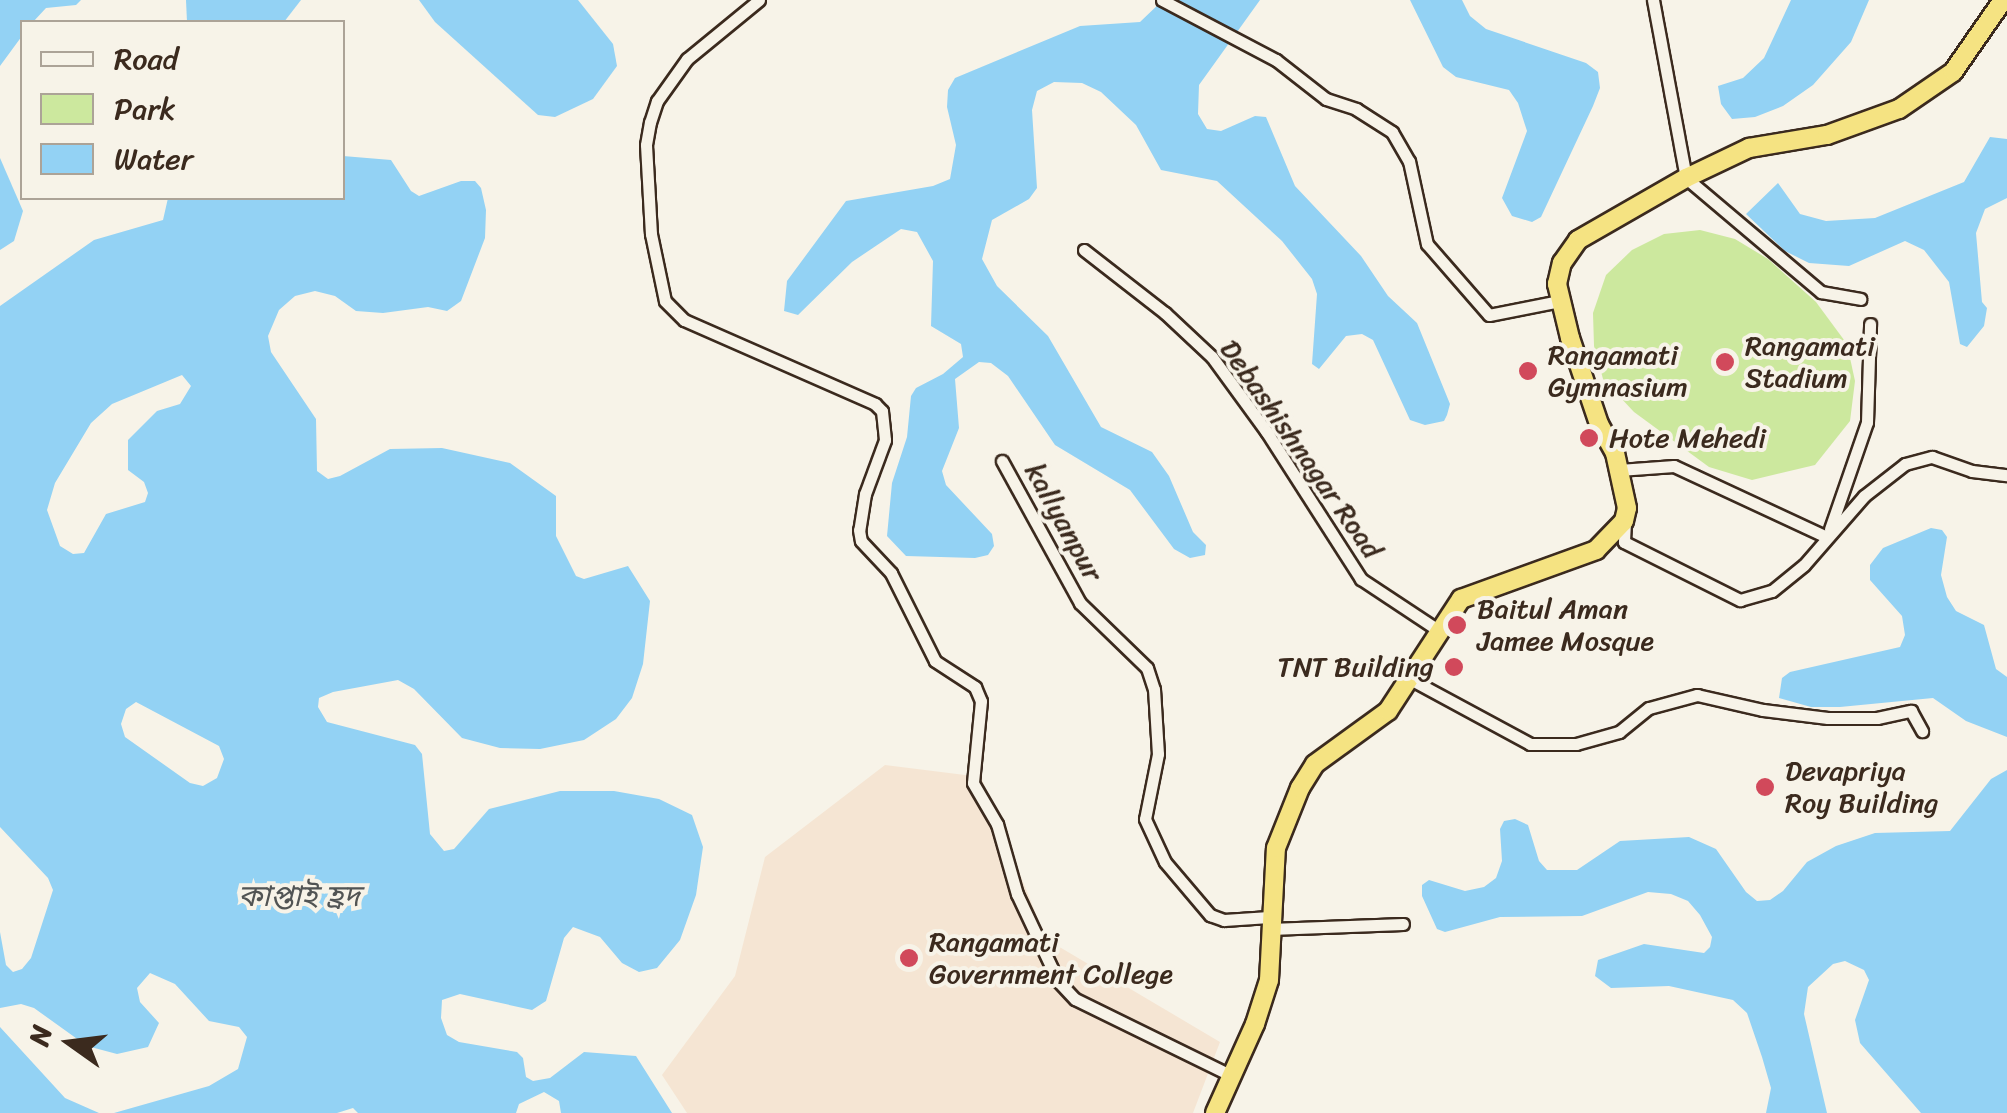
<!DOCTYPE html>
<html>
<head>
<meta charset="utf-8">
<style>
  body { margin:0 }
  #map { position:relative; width:2007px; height:1113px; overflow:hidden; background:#f7f3e8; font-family:Sriracha,"Noto Sans Bengali",sans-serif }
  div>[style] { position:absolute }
  .built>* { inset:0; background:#f5e5d3 }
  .green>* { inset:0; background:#cce89e }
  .water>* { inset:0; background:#93d2f4 }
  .roads { filter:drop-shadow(2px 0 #3b2a1e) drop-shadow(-2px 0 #3b2a1e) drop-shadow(0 2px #3b2a1e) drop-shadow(0 -2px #3b2a1e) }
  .minor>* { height:11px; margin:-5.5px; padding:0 5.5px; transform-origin:5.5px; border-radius:5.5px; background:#f7f3e8 }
  .highway>* { height:18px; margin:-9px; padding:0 9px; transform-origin:9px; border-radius:9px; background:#f5e382 }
  .dots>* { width:28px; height:28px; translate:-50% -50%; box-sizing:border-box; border:5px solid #f7f3e8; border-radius:50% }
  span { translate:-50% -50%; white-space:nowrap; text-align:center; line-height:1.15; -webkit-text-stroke:8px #f7f3e8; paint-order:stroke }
  .poi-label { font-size:28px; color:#3b2a1e }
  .left { translate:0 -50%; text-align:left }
  .right { translate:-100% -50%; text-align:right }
  .street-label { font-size:28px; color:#3b2a1e }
  .water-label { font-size:30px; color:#515454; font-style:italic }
  .legend { position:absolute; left:20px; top:20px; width:325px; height:180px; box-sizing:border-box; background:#f7f3e8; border:2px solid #aca397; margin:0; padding:12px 18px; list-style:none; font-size:30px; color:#3b2a1e }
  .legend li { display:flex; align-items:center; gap:20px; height:50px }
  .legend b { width:50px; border:2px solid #aca397 }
  .north { position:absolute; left:20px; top:993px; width:100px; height:100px; -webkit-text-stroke:8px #f7f3e8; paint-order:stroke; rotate:284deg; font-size:28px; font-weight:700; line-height:40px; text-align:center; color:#3b2a1e }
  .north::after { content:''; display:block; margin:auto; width:35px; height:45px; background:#3b2a1e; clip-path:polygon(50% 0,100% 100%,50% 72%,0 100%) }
</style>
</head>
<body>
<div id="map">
  <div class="built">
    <i style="clip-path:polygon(885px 765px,981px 777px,1046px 939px,1220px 1042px,1193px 1113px,687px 1113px,662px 1075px,735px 976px,765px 857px)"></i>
  </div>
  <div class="green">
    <i style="clip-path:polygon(1700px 230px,1735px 239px,1768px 259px,1816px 302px,1847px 344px,1855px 381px,1850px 421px,1815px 465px,1752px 480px,1709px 467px,1634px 412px,1603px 379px,1594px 346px,1593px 313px,1606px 275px,1632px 250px,1664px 234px)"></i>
  </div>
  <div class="water">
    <i style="clip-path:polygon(0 0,81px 0,76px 5px,46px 8px,33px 22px,22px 22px,22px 36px,0 66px)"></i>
    <i style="clip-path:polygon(186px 0,301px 0,284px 22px,187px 22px)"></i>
    <i style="clip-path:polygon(419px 0,578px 0,613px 44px,617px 66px,593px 99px,555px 117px,538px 115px,435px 22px)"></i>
    <i style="clip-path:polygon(1163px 0,1260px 0,1199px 85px,1198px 114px,1207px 129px,1221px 131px,1255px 116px,1266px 117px,1295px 186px,1361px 256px,1388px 296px,1417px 323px,1450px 404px,1447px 415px,1444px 421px,1425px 425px,1410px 420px,1373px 340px,1362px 334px,1346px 336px,1319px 369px,1312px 364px,1317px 294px,1312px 279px,1282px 241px,1217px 181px,1161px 170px,1136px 125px,1101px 92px,1082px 83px,1054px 82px,1037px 91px,1032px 110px,1037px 188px,1029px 199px,992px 220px,982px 259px,997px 286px,1048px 336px,1101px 427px,1152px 452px,1169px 476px,1193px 532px,1206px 545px,1205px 555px,1190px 558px,1174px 549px,1130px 490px,1055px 445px,1008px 376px,991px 363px,979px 362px,955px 379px,959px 428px,942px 471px,946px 485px,992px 534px,994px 546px,988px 555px,975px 558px,906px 556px,887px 536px,892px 483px,907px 437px,911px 396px,916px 388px,943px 374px,963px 357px,961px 344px,931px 326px,933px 261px,917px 232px,901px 229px,852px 262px,798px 315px,784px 311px,787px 281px,846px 201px,933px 186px,950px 179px,956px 145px,947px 107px,948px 90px,955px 78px,1080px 26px,1140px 22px)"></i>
    <i style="clip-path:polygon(1410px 0,1462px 0,1470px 16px,1486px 29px,1586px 63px,1598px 72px,1600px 88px,1593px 106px,1541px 217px,1532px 222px,1512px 216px,1502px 198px,1527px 131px,1518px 103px,1509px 90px,1456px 77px,1443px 67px)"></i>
    <i style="clip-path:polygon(1791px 0,1869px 0,1851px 42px,1813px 85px,1783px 106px,1755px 117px,1732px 119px,1721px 104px,1718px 86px,1743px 78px,1764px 58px)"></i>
    <i style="clip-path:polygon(1990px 137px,2007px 139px,2007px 198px,1985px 209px,1976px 233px,1982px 302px,1987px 308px,1984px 326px,1967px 347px,1960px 344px,1949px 282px,1924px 250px,1905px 241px,1849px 266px,1809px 263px,1785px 251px,1746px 214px,1778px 183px,1800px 214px,1826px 221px,1875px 218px,1964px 182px)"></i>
    <i style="clip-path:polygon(evenodd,343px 156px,391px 160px,411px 191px,419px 196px,461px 181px,475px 181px,481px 188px,486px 210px,485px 238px,461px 301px,447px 311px,428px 307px,383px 313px,356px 311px,335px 296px,315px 291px,295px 296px,279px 310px,268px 336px,271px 352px,316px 419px,317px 471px,328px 479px,340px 476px,390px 449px,442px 448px,510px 463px,556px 496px,556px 536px,576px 576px,584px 579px,628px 566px,650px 601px,643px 664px,632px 698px,616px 719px,584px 740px,540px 749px,500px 748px,462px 738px,414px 689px,398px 680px,333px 692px,319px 698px,318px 707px,327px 722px,415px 745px,422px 754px,430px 834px,444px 851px,454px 849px,489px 809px,560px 791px,614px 791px,659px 799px,692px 815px,703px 847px,696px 895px,680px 940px,657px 968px,639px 972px,622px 963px,600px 937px,573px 927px,564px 938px,546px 1001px,532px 1010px,460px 994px,442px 1000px,441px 1018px,447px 1035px,459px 1042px,517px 1052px,523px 1058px,526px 1077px,533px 1081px,550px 1078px,584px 1052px,636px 1056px,672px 1113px,561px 1113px,559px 1101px,544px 1092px,519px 1104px,516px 1113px,358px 1113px,353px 1108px,337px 1113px,114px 1113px,209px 1086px,238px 1069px,247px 1037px,239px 1027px,209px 1021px,175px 984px,150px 973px,137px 988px,140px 1002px,159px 1023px,148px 1047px,117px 1054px,87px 1046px,34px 1008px,21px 1004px,0 1008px,0 932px,6px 965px,13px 972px,22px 969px,31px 958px,53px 890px,48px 878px,0 827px,0 306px,94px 240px,163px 220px,168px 198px,342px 198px,343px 156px,182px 375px,191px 386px,180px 404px,157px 411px,128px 440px,128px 470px,144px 482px,148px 493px,145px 502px,106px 514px,84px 553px,73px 554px,60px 546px,47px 510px,55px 483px,91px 423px,112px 404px,182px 375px,343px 156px,136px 702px,219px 746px,224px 759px,217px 778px,203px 786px,190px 783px,125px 737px,121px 724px,126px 709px,136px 702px)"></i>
    <i style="clip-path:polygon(0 158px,23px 211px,14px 241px,0 250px)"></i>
    <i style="clip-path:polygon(1931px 528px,1942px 530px,1947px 537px,1941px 575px,1947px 597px,1956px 611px,1984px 625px,1996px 669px,2007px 677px,2007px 737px,1966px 721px,1933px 698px,1840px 707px,1811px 707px,1779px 698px,1782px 678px,1790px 672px,1900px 647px,1905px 635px,1902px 616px,1870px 580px,1870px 565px,1883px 548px)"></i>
    <i style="clip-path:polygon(2007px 770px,2007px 1113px,1921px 1113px,1860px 1043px,1855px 1020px,1869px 980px,1864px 970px,1845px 961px,1833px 964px,1808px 987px,1804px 1014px,1827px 1113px,1766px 1113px,1771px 1088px,1762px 1057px,1747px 1013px,1733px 1000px,1669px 986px,1611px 988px,1595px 976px,1598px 960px,1644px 944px,1704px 953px,1710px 947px,1712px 937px,1700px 915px,1688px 901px,1671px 894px,1648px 892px,1582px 916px,1500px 917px,1445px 932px,1437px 929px,1422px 896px,1422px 885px,1429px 880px,1465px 891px,1484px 887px,1496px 878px,1502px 861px,1500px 829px,1504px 821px,1515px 819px,1528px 825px,1539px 861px,1547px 870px,1577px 870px,1620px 841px,1689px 837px,1716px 849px,1746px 892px,1757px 901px,1770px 900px,1783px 891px,1807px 862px,1836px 846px,1875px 833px,1950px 831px,1991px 779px)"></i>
    <i style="clip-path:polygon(0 1027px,65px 1098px,99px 1113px,0 1113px)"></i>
  </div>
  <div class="roads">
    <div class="minor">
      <i style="left:759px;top:0;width:93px;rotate:140.7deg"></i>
      <i style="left:687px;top:59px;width:52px;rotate:125.5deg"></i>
      <i style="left:657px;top:101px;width:22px;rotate:108deg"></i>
      <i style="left:650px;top:122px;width:23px;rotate:100deg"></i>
      <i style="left:646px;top:145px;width:89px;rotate:86.8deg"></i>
      <i style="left:651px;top:234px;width:68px;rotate:78.2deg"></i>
      <i style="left:665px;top:301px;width:27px;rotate:45deg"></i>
      <i style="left:684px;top:320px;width:209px;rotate:23.7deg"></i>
      <i style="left:875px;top:404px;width:10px;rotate:45deg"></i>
      <i style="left:882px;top:411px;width:29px;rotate:84deg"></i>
      <i style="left:885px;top:440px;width:58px;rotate:110.3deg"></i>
      <i style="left:865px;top:494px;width:36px;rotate:99deg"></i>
      <i style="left:859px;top:530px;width:11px;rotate:80deg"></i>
      <i style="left:861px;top:541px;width:44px;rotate:46.8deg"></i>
      <i style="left:891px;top:573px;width:98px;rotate:63.4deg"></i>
      <i style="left:935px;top:661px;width:48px;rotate:33deg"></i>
      <i style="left:975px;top:687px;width:15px;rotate:67deg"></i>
      <i style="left:981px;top:701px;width:82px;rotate:95.6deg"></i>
      <i style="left:973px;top:783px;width:48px;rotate:59.7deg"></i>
      <i style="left:997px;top:824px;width:73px;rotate:74.1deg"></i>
      <i style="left:1017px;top:894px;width:96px;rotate:64.8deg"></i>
      <i style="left:1058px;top:981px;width:25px;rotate:47deg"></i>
      <i style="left:1075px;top:999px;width:173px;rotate:26.1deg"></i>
      <i style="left:1162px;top:0;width:129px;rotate:27.8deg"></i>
      <i style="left:1276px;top:60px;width:63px;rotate:38deg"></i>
      <i style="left:1326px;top:99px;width:32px;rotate:18deg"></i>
      <i style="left:1356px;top:109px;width:43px;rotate:32.6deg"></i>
      <i style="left:1392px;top:132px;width:34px;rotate:60deg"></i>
      <i style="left:1409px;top:161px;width:85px;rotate:77.8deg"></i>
      <i style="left:1427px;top:244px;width:94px;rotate:48.9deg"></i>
      <i style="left:1489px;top:315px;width:72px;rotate:-11.2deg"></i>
      <i style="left:1653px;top:0;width:181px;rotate:79.5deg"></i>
      <i style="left:1686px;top:178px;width:177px;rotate:40.2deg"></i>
      <i style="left:1821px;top:292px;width:40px;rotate:10deg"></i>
      <i style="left:1084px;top:250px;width:103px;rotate:37.9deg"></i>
      <i style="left:1165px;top:313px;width:64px;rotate:43.1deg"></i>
      <i style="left:1212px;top:357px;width:92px;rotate:53.9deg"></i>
      <i style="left:1266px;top:431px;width:176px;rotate:57.3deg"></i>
      <i style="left:1361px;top:579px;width:92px;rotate:33.5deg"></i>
      <i style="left:1002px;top:461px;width:162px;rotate:61.2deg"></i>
      <i style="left:1080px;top:603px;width:93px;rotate:44.1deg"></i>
      <i style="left:1147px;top:668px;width:22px;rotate:72deg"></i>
      <i style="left:1154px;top:689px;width:65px;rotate:86.5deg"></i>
      <i style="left:1158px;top:754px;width:66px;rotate:101.3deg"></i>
      <i style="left:1145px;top:819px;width:47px;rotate:65.1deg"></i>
      <i style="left:1165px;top:862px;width:70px;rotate:49.7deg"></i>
      <i style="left:1210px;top:915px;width:15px;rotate:20deg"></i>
      <i style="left:1224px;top:920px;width:45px;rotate:-3.8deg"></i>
      <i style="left:1619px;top:470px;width:55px;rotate:-4.2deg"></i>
      <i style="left:1674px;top:466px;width:166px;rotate:24.9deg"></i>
      <i style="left:1625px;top:522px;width:20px;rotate:93deg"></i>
      <i style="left:1624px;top:542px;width:130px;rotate:26.6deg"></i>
      <i style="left:1740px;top:600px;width:33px;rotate:-16deg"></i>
      <i style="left:1772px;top:591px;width:41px;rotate:-39.1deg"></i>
      <i style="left:1804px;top:565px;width:91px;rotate:-49deg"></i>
      <i style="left:1864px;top:496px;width:52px;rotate:-38deg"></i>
      <i style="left:1905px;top:464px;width:28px;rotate:-15deg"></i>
      <i style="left:1932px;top:457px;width:42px;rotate:19.3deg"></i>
      <i style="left:1972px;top:471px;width:35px;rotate:7deg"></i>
      <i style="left:1830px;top:529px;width:113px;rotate:-70.9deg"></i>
      <i style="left:1867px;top:422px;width:98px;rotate:-88.2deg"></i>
      <i style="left:1410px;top:679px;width:136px;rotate:28.4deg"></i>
      <i style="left:1530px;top:744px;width:46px"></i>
      <i style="left:1576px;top:744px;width:45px;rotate:-15.6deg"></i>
      <i style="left:1619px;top:732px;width:38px;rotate:-39deg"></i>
      <i style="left:1649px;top:708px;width:50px;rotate:-15.2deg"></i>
      <i style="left:1697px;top:695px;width:68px;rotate:12.8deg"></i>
      <i style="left:1763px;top:710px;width:65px;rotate:7deg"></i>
      <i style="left:1828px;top:718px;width:49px"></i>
      <i style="left:1877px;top:718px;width:35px;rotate:-12deg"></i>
      <i style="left:1911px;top:711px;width:23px;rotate:61deg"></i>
      <i style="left:1270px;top:929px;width:133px;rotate:-2.2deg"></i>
    </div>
    <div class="highway">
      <i style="left:1215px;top:1113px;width:98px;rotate:-65.8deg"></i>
      <i style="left:1255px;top:1024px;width:46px;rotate:-72.3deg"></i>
      <i style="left:1269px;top:980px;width:132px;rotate:-87deg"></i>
      <i style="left:1276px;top:848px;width:65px;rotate:-68.2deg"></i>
      <i style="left:1300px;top:788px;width:28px;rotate:-58deg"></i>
      <i style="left:1315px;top:764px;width:90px;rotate:-36deg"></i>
      <i style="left:1388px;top:711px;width:134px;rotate:-56.9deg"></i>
      <i style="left:1461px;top:599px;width:144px;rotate:-19.9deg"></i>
      <i style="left:1596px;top:550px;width:40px;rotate:-46deg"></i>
      <i style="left:1624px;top:521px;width:13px;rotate:-77deg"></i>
      <i style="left:1627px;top:508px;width:56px;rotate:-102.3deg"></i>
      <i style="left:1615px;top:453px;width:33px;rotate:-119deg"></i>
      <i style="left:1599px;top:424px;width:91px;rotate:-108.6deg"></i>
      <i style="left:1570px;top:338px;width:56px;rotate:-103.5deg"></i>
      <i style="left:1557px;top:284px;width:22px;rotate:-77deg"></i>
      <i style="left:1562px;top:263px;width:28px;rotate:-55deg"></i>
      <i style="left:1578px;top:240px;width:125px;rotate:-29.9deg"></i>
      <i style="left:1686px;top:178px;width:70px;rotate:-25.5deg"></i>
      <i style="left:1749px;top:148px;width:79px;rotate:-9.5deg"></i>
      <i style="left:1827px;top:135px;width:77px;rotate:-19.9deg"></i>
      <i style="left:1899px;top:109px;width:65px;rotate:-34.4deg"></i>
      <i style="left:1953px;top:72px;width:88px;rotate:-55.2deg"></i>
    </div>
  </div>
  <div class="dots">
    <i style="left:1725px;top:362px;background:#d1495b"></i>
    <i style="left:1528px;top:371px;background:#d1495b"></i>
    <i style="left:1589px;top:438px;background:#d1495b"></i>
    <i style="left:1457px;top:625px;background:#d1495b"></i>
    <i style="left:1454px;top:667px;background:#d1495b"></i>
    <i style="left:1765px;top:787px;background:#d1495b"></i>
    <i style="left:909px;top:958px;background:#d1495b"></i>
  </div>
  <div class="poi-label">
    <span class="left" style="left:1745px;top:362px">Rangamati<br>Stadium</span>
    <span class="left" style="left:1548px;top:371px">Rangamati<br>Gymnasium</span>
    <span class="left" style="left:1609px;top:438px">Hote Mehedi</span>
    <span class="left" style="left:1477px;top:625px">Baitul Aman<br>Jamee Mosque</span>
    <span class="right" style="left:1434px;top:667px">TNT Building</span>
    <span class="left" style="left:1785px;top:787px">Devapriya<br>Roy Building</span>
    <span class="left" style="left:929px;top:958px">Rangamati<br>Government College</span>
  </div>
  <div class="street-label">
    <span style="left:1301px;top:449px;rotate:55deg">Debashishnagar Road</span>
    <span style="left:1064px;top:522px;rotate:61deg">kallyanpur</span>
  </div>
  <div class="water-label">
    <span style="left:299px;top:896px">কাপ্তাই হ্রদ</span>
  </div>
  <ul class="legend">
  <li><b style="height:12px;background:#f7f3e8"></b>Road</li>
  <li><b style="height:28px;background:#cce89e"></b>Park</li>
  <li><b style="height:28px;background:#93d2f4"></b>Water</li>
  </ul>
  <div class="north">N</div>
</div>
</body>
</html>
